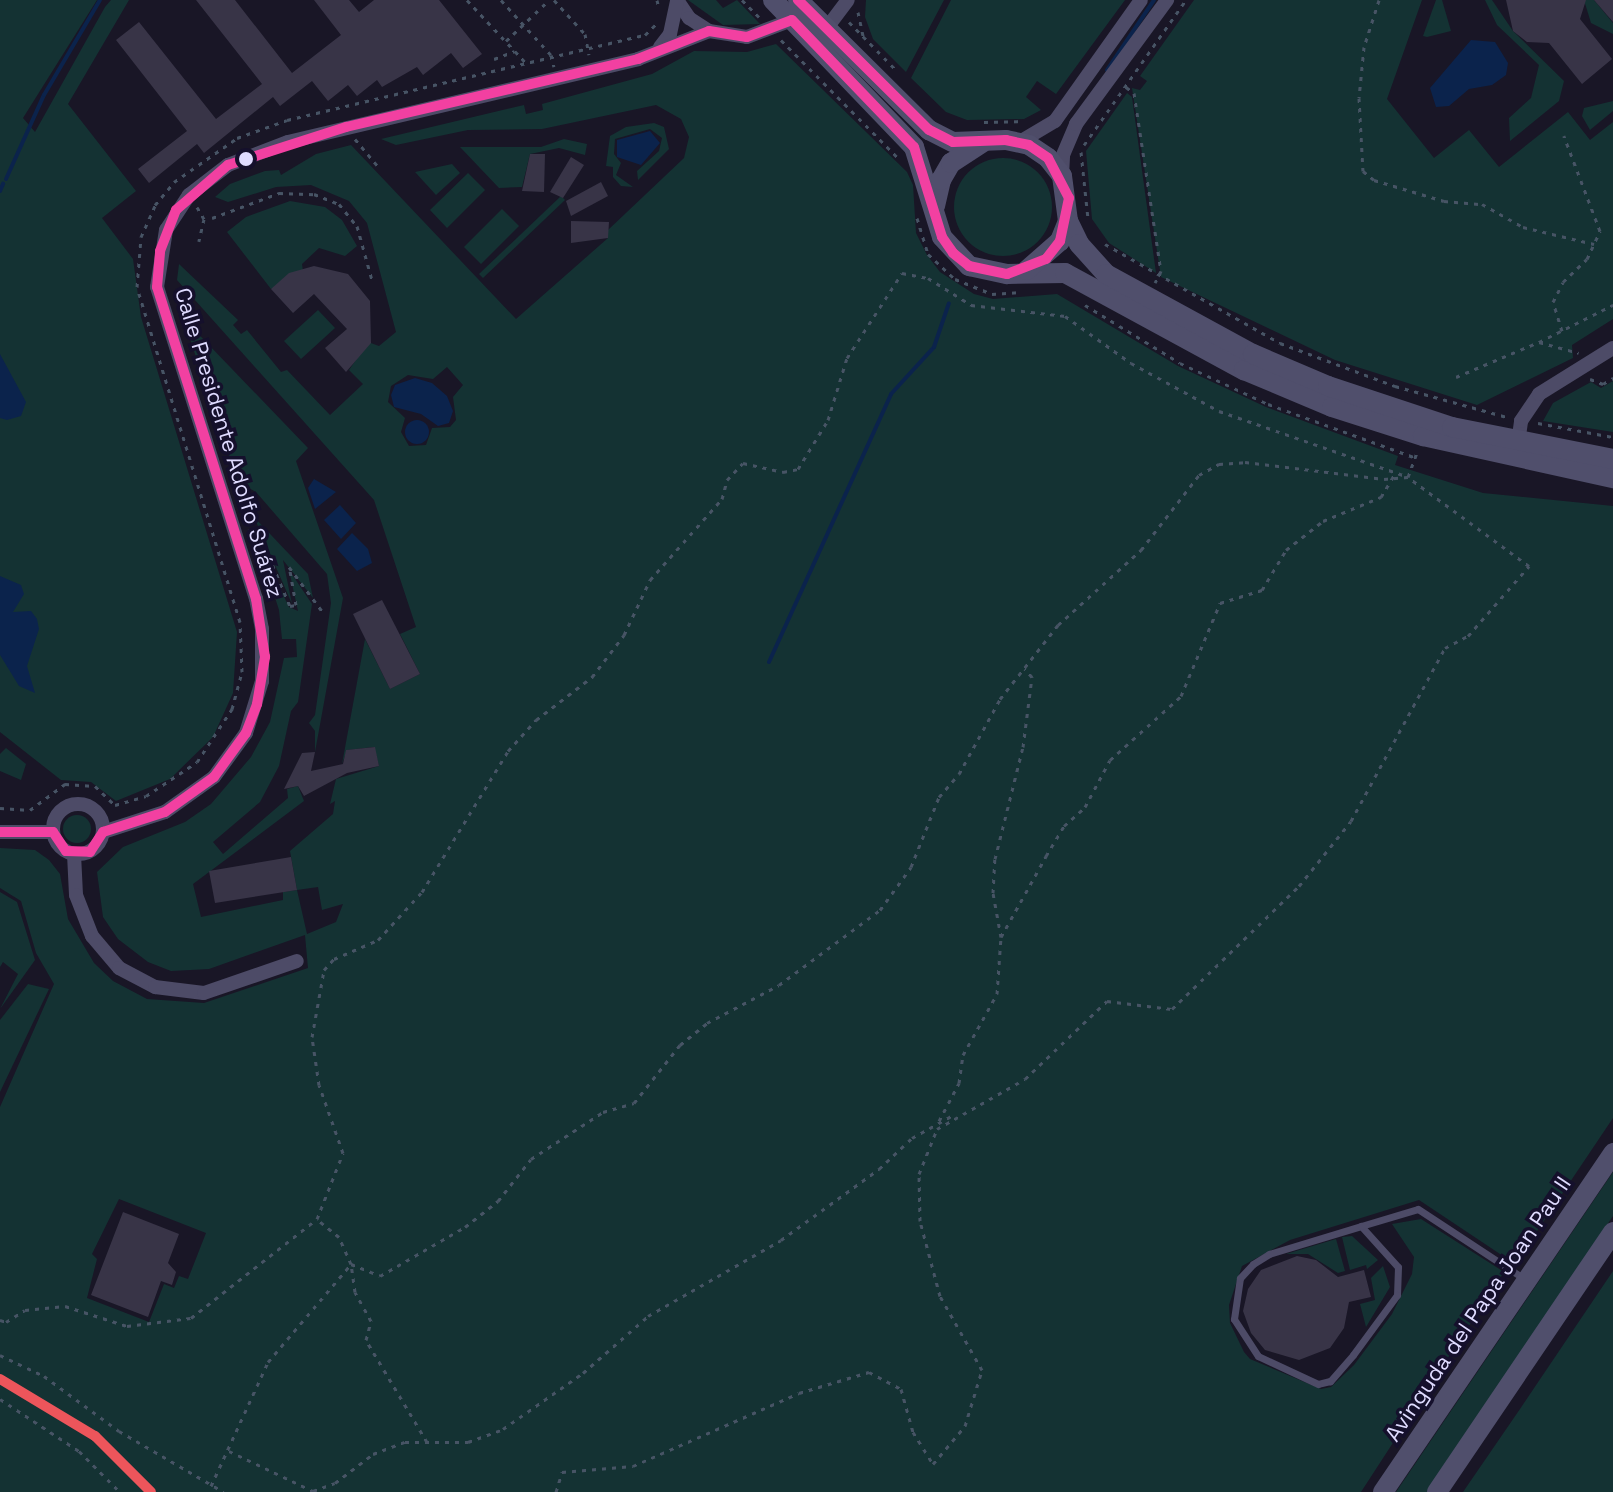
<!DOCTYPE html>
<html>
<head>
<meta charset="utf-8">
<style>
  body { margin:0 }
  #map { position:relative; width:1613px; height:1492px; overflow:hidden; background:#191626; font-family:"Space Grotesk",sans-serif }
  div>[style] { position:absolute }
  .green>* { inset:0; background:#143233 }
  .round { border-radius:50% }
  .water>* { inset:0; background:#0b234c }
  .stream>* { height:4px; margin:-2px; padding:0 2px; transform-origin:2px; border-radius:2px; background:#0b234c }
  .building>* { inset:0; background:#383447 }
  .path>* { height:3px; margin-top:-1.5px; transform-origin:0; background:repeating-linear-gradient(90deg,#475465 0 4px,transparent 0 10px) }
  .lane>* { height:7px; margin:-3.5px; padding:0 3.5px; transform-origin:3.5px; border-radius:3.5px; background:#4d4b67 }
  .street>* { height:14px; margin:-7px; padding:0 7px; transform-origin:7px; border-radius:7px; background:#4d4b67 }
  .street>.ring { margin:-7px; padding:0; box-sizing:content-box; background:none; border:14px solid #4d4b67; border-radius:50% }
  .secondary>* { height:20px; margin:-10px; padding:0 10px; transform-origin:10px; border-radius:10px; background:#504f6c }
  .bus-1>* { height:10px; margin:-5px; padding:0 5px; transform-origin:5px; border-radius:5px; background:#f240a1 }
  .tram-1>* { height:10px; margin:-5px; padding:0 5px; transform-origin:5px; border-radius:5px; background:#ed555b }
  .dots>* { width:22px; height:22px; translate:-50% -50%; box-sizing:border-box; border:4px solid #15102c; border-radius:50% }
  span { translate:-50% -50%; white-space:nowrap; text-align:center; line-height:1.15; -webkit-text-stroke:7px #15102c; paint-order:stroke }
  .street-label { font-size:22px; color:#dfdbff }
</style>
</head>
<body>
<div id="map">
  <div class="green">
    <i style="clip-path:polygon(0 0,97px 0,23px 118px,35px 132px,105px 7px,111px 0,129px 0,68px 104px,136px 191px,102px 218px,133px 259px,141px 317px,237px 632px,233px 693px,213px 737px,170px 779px,116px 801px,91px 782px,61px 780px,0 732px)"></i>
    <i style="clip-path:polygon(688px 0,716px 0,723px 8px,737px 0,760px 24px,723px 25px)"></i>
    <i style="clip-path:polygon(866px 0,944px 0,906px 72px,873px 39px,865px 17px)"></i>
    <i style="clip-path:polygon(951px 0,1125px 0,1056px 94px,1037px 81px,1026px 97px,1041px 110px,1024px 119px,967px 120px,946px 112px,911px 78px)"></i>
    <i style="clip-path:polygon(1194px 0,1422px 0,1387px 99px,1434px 158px,1469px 130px,1499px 167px,1568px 112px,1590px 140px,1613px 122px,1613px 319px,1572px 345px,1573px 358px,1477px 405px,1335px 360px,1161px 277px,1132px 88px,1140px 90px,1147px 81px,1140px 76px)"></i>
    <i style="clip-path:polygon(1436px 0,1442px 0,1451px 31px,1427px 37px,1423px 36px)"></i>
    <i style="clip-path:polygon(1485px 0,1492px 0,1513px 31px,1564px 81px,1559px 101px,1510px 141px,1509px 118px,1531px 98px,1539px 65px,1497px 25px)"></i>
    <i style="clip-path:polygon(1584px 0,1594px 0,1613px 23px,1613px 34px,1591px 23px)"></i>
    <i style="clip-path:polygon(evenodd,776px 44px,907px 172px,913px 185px,916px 233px,927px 255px,940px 272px,974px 294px,993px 299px,1057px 294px,1178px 366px,1266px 407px,1398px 456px,1395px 465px,1483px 493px,1613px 506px,1613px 1118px,1515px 1264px,1419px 1200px,1290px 1240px,1242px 1266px,1229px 1305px,1230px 1323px,1244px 1352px,1250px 1359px,1321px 1389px,1331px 1387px,1354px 1365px,1392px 1314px,1412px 1274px,1414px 1257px,1392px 1224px,1421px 1219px,1504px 1272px,1361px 1492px,0 1492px,0 1107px,54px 984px,36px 953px,21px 901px,0 888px,0 848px,35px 850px,49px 860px,60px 874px,68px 919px,94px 963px,113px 981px,147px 999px,204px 1003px,308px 968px,305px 935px,209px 969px,171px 971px,148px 962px,118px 939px,103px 917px,97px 872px,123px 847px,185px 822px,211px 804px,251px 757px,270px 722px,284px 658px,297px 657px,296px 639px,282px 639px,279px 610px,256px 538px,289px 607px,298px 611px,289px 570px,312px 604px,298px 702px,291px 711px,279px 766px,260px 802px,213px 842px,223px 854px,288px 798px,287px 789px,298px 786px,304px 801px,193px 884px,201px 917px,283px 900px,283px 892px,297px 890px,290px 851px,333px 814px,335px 801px,330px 804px,336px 779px,379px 766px,374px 747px,347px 750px,342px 764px,365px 639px,390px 689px,420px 674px,400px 634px,416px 627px,374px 500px,177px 280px,179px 264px,238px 320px,233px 325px,241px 334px,247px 330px,281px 372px,287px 370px,330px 415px,363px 384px,349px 370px,368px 342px,379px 346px,396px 332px,367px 223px,349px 201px,311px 185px,276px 187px,228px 202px,215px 197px,230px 184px,265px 171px,279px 170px,281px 175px,316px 154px,351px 145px,516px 319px,608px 238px,608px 230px,684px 158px,689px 137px,681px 119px,656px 105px,542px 129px,468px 130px,396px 145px,381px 139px,524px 105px,526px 114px,543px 110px,542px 104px,652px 74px,694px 51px,747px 52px,776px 44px,447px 367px,463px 385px,453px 397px,456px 420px,450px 427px,432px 428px,426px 445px,409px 446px,401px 432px,405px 418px,388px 402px,391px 386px,408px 375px,433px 379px,447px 367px,776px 44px,318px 887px,322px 910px,343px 904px,336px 922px,307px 934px,297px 890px,318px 887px,776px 44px,119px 1199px,206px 1233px,188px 1279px,179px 1276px,174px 1288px,164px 1284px,149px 1322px,87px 1298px,97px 1259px,92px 1254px,119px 1199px)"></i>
    <i style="clip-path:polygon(1127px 93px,1132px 97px,1156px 273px,1109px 243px,1092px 219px,1086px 151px)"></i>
    <i style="clip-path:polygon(1613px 101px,1613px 111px,1590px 130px,1582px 116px,1584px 108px)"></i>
    <i style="clip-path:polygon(654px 123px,664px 127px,669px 149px,638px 180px,637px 171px,659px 151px,662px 138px,650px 129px,615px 139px,614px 154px,621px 163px,616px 175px,633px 187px,621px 186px,613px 177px,613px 167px,606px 166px,610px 136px,626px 127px)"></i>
    <i style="clip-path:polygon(564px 139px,587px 144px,585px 155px,559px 148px,530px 154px,522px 187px,499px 188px,460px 147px,541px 147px)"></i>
    <i class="round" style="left:954px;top:158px;width:98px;height:98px"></i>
    <i style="clip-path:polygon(452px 164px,460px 173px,436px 195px,415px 172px)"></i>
    <i style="clip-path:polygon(468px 173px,485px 190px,447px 228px,430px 210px)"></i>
    <i style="clip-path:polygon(561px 196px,565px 200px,483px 278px,479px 274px)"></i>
    <i style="clip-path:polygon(290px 201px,325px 207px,342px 220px,357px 246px,345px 256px,319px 248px,302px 264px,303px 271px,271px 289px,227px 232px,246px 217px)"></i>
    <i style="clip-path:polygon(502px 209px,519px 226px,481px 264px,464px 247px)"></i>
    <i style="clip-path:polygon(318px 310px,335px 328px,301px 359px,284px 341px)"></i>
    <i style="clip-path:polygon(183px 318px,308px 448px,296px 461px,343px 598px,315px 752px,315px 731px,309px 723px,315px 715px,331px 603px,327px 574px,256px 492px,247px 487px,240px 489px)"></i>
    <i style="clip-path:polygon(1613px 381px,1613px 432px,1543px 421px,1553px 403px,1591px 382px,1601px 388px)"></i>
    <i style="clip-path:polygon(254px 517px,308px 574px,313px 598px,283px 560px,292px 604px)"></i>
    <i style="clip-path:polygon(6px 748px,26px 764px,21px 780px,0 771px,0 754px)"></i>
    <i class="round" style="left:63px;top:815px;width:28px;height:28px"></i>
    <i style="clip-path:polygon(0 892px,17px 902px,35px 960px,0 1009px,18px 974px,3px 962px,0 967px)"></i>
    <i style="clip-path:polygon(28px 984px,49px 989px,0 1092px,0 1020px)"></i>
    <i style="clip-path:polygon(1613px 1172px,1613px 1216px,1427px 1492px,1396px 1492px)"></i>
    <i style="clip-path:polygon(1352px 1236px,1378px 1260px,1367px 1269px,1366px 1265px,1350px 1270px,1342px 1237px)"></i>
    <i style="clip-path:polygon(1336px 1239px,1345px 1271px,1338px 1273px,1308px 1254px,1286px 1254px)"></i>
    <i style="clip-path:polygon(1383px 1266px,1390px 1287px,1366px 1327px,1360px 1304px,1375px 1300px,1371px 1278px)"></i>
    <i style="clip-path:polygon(1613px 1271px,1613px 1492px,1463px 1492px,1520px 1409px)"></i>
  </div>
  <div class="water">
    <i style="clip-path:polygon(1471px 40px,1495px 42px,1508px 63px,1506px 75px,1492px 85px,1469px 89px,1449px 106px,1436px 107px,1430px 88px)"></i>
    <i style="clip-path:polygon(650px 131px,660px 143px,641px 165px,617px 157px,617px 140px)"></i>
    <i style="clip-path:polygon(0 354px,26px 402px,21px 416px,7px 420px,0 418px)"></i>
    <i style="clip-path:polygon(415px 378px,432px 383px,447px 396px,453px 411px,449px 423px,438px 426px,421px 414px,394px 407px,391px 395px,395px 385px)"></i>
    <i class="round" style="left:405px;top:420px;width:24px;height:24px"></i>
    <i style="clip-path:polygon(314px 479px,336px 492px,315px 509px,308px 488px)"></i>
    <i style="clip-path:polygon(340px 505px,356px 523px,341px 539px,324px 520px)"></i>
    <i style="clip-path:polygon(352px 533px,368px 549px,372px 563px,357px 571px,337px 549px)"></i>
    <i style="clip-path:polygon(0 576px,21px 585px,24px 594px,13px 612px,31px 611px,37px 619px,39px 629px,27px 666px,35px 693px,19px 686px,0 655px)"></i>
  </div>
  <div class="stream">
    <i style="left:1107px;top:70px;width:84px;rotate:-56.1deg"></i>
    <i style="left:6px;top:179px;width:92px;rotate:-65.7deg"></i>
    <i style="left:44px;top:95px;width:110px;rotate:-59.5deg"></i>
    <i style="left:0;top:191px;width:8px;rotate:-67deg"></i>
    <i style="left:769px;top:662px;width:294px;rotate:-65.5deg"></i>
    <i style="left:891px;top:394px;width:64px;rotate:-47.5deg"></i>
    <i style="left:934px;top:347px;width:46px;rotate:-71.2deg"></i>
  </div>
  <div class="building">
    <i style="clip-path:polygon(196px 0,235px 0,292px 73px,341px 35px,314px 0,349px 0,359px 12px,374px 0,439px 0,482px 54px,463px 68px,451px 53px,423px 75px,417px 67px,382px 87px,377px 80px,357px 96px,348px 85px,328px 101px,312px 81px,280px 106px,273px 97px,204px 153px,197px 144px,149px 183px,138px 169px,187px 131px,116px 40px,139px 22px,216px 119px,262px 84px)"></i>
    <i style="clip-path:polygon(1506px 0,1586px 0,1580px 19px,1612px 59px,1582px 84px,1549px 43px,1527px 42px,1513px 31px)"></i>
    <i style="clip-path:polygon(1594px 0,1613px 0,1613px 22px)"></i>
    <i style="clip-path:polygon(530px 154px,545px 154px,544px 192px,522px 191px)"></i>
    <i style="clip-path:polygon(571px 157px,584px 165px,563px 198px,550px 192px)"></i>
    <i style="clip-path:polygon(601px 182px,608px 196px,571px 216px,566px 201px)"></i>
    <i style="clip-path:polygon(571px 221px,609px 222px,608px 238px,571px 243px)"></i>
    <i style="clip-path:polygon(314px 266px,348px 274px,370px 301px,371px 343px,346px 372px,325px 348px,347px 329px,314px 294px,293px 313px,271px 289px,289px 273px)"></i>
    <i style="clip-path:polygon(382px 600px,420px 674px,390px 689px,353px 614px)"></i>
    <i style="clip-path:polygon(375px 747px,379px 766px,347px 773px,304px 796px,298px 786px,284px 789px,302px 753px,315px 752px,311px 771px,343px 764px,346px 750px)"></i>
    <i style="clip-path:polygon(291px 857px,297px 890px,215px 903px,209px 871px)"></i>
    <i style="clip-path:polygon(123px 1212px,179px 1234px,168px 1263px,176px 1272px,172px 1285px,161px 1281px,148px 1317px,91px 1295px)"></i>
    <i style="clip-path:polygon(1297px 1256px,1316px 1260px,1338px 1277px,1364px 1270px,1371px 1297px,1349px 1302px,1344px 1328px,1330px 1348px,1299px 1360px,1265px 1350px,1251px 1333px,1243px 1311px,1248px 1289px,1261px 1270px)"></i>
  </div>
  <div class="path">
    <i style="left:467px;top:0;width:85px;rotate:46.9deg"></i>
    <i style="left:501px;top:0;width:74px;rotate:47.7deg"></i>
    <i style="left:551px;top:55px;width:12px;rotate:76deg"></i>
    <i style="left:554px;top:0;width:46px;rotate:47.6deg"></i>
    <i style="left:585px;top:34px;width:21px;rotate:79deg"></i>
    <i style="left:657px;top:0;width:9px;rotate:77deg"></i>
    <i style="left:742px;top:0;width:24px;rotate:45deg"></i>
    <i style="left:1379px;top:0;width:49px;rotate:107.7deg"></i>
    <i style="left:1364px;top:47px;width:51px;rotate:95.6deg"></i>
    <i style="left:1359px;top:98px;width:73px;rotate:86.9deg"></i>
    <i style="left:1363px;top:171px;width:14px;rotate:39deg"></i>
    <i style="left:1374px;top:180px;width:73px;rotate:16.7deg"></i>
    <i style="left:1444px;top:201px;width:38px;rotate:5deg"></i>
    <i style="left:1482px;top:204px;width:47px;rotate:29.3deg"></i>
    <i style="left:1523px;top:227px;width:73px;rotate:13.5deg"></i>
    <i style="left:858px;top:12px;width:25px;rotate:78deg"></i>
    <i style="left:849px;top:22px;width:69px;rotate:45.6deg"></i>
    <i style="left:781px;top:40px;width:168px;rotate:45.2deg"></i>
    <i style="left:506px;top:41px;width:59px;rotate:-43.6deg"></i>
    <i style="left:494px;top:59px;width:22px;rotate:-21deg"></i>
    <i style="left:1126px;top:87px;width:10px;rotate:37deg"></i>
    <i style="left:1134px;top:93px;width:180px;rotate:81.4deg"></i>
    <i style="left:1161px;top:271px;width:13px;rotate:117deg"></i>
    <i style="left:984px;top:122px;width:40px;rotate:-1.4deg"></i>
    <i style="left:355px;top:139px;width:39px;rotate:50deg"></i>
    <i style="left:1084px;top:145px;width:177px;rotate:-54.9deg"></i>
    <i style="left:1081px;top:152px;width:67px;rotate:84deg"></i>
    <i style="left:197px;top:207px;width:14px;rotate:60deg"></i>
    <i style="left:204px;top:219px;width:23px;rotate:103deg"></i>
    <i style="left:212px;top:218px;width:72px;rotate:-20.5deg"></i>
    <i style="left:279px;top:193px;width:35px;rotate:2deg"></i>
    <i style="left:314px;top:194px;width:27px;rotate:22deg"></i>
    <i style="left:339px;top:204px;width:28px;rotate:51deg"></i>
    <i style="left:357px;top:226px;width:56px;rotate:74.5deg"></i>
    <i style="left:917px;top:218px;width:38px;rotate:73deg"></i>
    <i style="left:928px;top:254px;width:37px;rotate:43deg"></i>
    <i style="left:955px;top:279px;width:40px;rotate:22deg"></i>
    <i style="left:992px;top:294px;width:29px;rotate:-4deg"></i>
    <i style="left:1105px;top:244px;width:201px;rotate:29.5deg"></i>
    <i style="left:1280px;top:343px;width:123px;rotate:20.5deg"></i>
    <i style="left:1395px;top:386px;width:116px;rotate:15.5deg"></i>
    <i style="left:1085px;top:305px;width:111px;rotate:31.4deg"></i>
    <i style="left:1180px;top:363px;width:97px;rotate:25deg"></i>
    <i style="left:1268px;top:404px;width:155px;rotate:20deg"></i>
    <i style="left:1562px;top:331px;width:30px;rotate:-107deg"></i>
    <i style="left:1553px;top:302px;width:22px;rotate:-63deg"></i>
    <i style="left:1563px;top:282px;width:33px;rotate:-44deg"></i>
    <i style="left:1587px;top:259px;width:31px;rotate:-65deg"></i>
    <i style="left:1600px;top:231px;width:102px;rotate:-110.8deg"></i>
    <i style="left:1539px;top:342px;width:83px;rotate:-26.6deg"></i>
    <i style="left:1456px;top:377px;width:90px;rotate:-22.9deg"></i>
    <i style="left:1539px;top:342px;width:41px;rotate:15.4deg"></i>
    <i style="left:1590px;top:379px;width:14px;rotate:21deg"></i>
    <i style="left:1603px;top:384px;width:12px;rotate:-31deg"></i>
    <i style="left:1538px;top:423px;width:76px;rotate:10.6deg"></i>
    <i style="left:248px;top:531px;width:9px;rotate:-18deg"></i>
    <i style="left:257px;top:528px;width:85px;rotate:67.1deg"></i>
    <i style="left:290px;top:606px;width:6px;rotate:-9deg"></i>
    <i style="left:296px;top:605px;width:39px;rotate:-100deg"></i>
    <i style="left:289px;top:567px;width:55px;rotate:53.1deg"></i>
    <i style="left:0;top:808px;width:30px;rotate:4deg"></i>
    <i style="left:30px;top:810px;width:44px;rotate:-36.6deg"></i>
    <i style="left:65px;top:784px;width:30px;rotate:4deg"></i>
    <i style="left:95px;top:786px;width:28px;rotate:44deg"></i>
    <i style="left:115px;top:805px;width:32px;rotate:-16deg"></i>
    <i style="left:146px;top:796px;width:61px;rotate:-33.7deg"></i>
    <i style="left:197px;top:762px;width:64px;rotate:-56.6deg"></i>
    <i style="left:232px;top:709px;width:38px;rotate:-75deg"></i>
    <i style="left:242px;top:672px;width:50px;rotate:-92.3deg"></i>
    <i style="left:240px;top:622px;width:350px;rotate:-107.1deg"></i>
    <i style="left:137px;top:287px;width:50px;rotate:-85.4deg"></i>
    <i style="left:141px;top:237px;width:35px;rotate:-66deg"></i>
    <i style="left:155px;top:205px;width:30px;rotate:-50deg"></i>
    <i style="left:174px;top:182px;width:77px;rotate:-34.9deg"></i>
    <i style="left:237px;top:138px;width:53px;rotate:-19.8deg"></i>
    <i style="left:287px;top:120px;width:368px;rotate:-13.4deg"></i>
    <i style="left:645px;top:35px;width:16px;rotate:-45deg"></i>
    <i style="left:1001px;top:937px;width:45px;rotate:-100.3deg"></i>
    <i style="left:993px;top:893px;width:34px;rotate:-87deg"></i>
    <i style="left:995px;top:859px;width:115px;rotate:-76deg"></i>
    <i style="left:1023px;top:747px;width:71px;rotate:-82.7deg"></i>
    <i style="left:1032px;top:677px;width:11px;rotate:-131deg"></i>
    <i style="left:939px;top:1121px;width:43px;rotate:-62.2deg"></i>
    <i style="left:959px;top:1083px;width:28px;rotate:-82deg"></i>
    <i style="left:963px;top:1055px;width:70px;rotate:-60.9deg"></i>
    <i style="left:997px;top:994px;width:57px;rotate:-86deg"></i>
    <i style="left:1001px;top:937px;width:93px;rotate:-60.9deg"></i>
    <i style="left:1046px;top:856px;width:35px;rotate:-59deg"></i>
    <i style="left:1064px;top:826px;width:28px;rotate:-42deg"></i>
    <i style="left:1085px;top:807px;width:53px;rotate:-62deg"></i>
    <i style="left:1110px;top:760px;width:96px;rotate:-42deg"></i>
    <i style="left:1181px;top:696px;width:101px;rotate:-67.2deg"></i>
    <i style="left:1220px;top:603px;width:44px;rotate:-17.2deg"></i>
    <i style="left:1262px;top:590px;width:47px;rotate:-59deg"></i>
    <i style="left:1286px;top:550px;width:47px;rotate:-38.1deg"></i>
    <i style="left:1323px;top:521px;width:63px;rotate:-22.5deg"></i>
    <i style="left:1381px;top:497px;width:29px;rotate:-59deg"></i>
    <i style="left:0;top:1320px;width:6px;rotate:18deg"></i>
    <i style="left:6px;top:1322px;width:22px;rotate:-32deg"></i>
    <i style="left:25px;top:1310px;width:40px;rotate:-5.7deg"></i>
    <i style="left:65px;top:1306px;width:65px;rotate:17.9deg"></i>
    <i style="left:127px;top:1326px;width:64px;rotate:-7.1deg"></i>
    <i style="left:191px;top:1318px;width:160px;rotate:-38.2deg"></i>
    <i style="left:317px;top:1219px;width:71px;rotate:-68.5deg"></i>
    <i style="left:343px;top:1153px;width:72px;rotate:-109.4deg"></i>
    <i style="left:319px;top:1085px;width:49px;rotate:-98.3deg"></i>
    <i style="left:312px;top:1037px;width:68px;rotate:-79.8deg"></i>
    <i style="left:324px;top:970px;width:15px;rotate:-48deg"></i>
    <i style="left:334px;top:959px;width:48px;rotate:-23.4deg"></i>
    <i style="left:378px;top:940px;width:65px;rotate:-47.5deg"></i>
    <i style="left:422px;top:892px;width:165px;rotate:-58.6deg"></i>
    <i style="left:508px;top:751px;width:42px;rotate:-47.9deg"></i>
    <i style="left:536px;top:720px;width:71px;rotate:-37.5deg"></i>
    <i style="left:592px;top:677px;width:53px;rotate:-52.7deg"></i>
    <i style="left:624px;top:635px;width:61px;rotate:-64.7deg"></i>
    <i style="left:650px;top:580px;width:108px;rotate:-48.4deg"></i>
    <i style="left:722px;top:499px;width:20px;rotate:-75deg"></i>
    <i style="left:727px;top:480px;width:23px;rotate:-47deg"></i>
    <i style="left:743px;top:463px;width:41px;rotate:12.7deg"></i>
    <i style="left:783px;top:472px;width:15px;rotate:-11deg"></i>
    <i style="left:798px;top:469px;width:57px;rotate:-58.5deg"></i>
    <i style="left:828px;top:420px;width:65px;rotate:-73deg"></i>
    <i style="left:847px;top:358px;width:101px;rotate:-57.1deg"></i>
    <i style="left:902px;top:273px;width:26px;rotate:11deg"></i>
    <i style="left:928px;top:278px;width:51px;rotate:32.1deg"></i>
    <i style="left:971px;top:305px;width:95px;rotate:6.7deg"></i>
    <i style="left:1065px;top:316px;width:81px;rotate:35.5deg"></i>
    <i style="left:1131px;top:363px;width:100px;rotate:28.6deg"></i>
    <i style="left:1219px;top:411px;width:200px;rotate:19.2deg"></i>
    <i style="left:0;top:1355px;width:49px;rotate:25.5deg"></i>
    <i style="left:44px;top:1376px;width:93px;rotate:36.3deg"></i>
    <i style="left:119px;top:1431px;width:121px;rotate:30.2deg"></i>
    <i style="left:0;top:1399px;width:95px;rotate:33.4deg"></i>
    <i style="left:79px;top:1451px;width:58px;rotate:45deg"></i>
    <i style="left:427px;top:1442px;width:119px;rotate:-120.9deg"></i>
    <i style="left:366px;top:1340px;width:20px;rotate:-75deg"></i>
    <i style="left:371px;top:1321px;width:33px;rotate:-119deg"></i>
    <i style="left:355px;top:1292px;width:28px;rotate:-98deg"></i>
    <i style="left:351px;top:1264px;width:31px;rotate:22deg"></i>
    <i style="left:380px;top:1276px;width:98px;rotate:-30deg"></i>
    <i style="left:465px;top:1227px;width:42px;rotate:-38.2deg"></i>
    <i style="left:498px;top:1201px;width:53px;rotate:-51.8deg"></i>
    <i style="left:531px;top:1159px;width:86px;rotate:-33.1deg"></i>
    <i style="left:603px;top:1112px;width:32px;rotate:-16deg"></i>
    <i style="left:634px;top:1103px;width:74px;rotate:-51.6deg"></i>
    <i style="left:680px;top:1045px;width:35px;rotate:-39deg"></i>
    <i style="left:707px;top:1023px;width:81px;rotate:-27.8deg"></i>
    <i style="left:779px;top:985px;width:126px;rotate:-36.6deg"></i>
    <i style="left:880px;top:910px;width:53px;rotate:-54.2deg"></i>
    <i style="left:911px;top:867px;width:75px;rotate:-68.2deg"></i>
    <i style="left:939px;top:797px;width:30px;rotate:-49deg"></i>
    <i style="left:959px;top:774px;width:85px;rotate:-61.3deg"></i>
    <i style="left:1000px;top:699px;width:94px;rotate:-51.9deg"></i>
    <i style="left:1058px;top:625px;width:112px;rotate:-42.1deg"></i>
    <i style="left:1141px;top:550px;width:95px;rotate:-52.3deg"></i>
    <i style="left:1199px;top:475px;width:23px;rotate:-29deg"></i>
    <i style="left:1219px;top:464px;width:26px;rotate:-4deg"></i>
    <i style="left:1245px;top:462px;width:140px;rotate:7deg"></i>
    <i style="left:1384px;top:479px;width:24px;rotate:-5deg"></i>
    <i style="left:229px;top:1451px;width:93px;rotate:25.5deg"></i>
    <i style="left:313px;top:1491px;width:23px;rotate:-20deg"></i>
    <i style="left:335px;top:1483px;width:48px;rotate:-37.3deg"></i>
    <i style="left:373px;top:1454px;width:34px;rotate:-21deg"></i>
    <i style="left:405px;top:1442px;width:63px"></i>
    <i style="left:468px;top:1442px;width:37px;rotate:-20deg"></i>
    <i style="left:503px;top:1429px;width:98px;rotate:-35deg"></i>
    <i style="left:583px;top:1373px;width:86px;rotate:-41.2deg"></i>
    <i style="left:648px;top:1316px;width:153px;rotate:-29.7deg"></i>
    <i style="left:781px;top:1240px;width:121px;rotate:-35.9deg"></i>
    <i style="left:879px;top:1169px;width:45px;rotate:-43.2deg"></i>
    <i style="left:912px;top:1138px;width:49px;rotate:-29.2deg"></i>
    <i style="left:211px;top:1486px;width:136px;rotate:-65.3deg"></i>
    <i style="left:268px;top:1362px;width:128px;rotate:-49.7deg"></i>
    <i style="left:351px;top:1264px;width:30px;rotate:-114deg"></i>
    <i style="left:339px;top:1237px;width:28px;rotate:-141deg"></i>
    <i style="left:556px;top:1492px;width:21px;rotate:-73deg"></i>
    <i style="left:562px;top:1472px;width:71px;rotate:-4.8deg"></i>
    <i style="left:633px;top:1466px;width:181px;rotate:-23.7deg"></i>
    <i style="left:799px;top:1393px;width:73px;rotate:-16.7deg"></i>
    <i style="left:869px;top:1372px;width:36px;rotate:28deg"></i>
    <i style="left:901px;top:1389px;width:45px;rotate:74.4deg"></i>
    <i style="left:913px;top:1432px;width:38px;rotate:58deg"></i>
    <i style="left:933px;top:1464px;width:50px;rotate:-49.9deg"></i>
    <i style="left:965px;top:1426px;width:59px;rotate:-73.1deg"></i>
    <i style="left:982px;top:1370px;width:85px;rotate:-119.6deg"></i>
    <i style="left:940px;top:1296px;width:78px;rotate:-104.9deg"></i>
    <i style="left:920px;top:1221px;width:47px;rotate:-91.2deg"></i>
    <i style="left:919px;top:1174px;width:48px;rotate:-68.2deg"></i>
    <i style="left:937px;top:1129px;width:101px;rotate:-29.6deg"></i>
    <i style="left:1025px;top:1079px;width:113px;rotate:-43.6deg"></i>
    <i style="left:1107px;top:1001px;width:65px;rotate:7deg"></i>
    <i style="left:1172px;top:1009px;width:177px;rotate:-44.1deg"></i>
    <i style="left:1299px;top:886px;width:83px;rotate:-51.3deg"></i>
    <i style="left:1351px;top:821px;width:197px;rotate:-61.5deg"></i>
    <i style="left:1445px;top:648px;width:26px;rotate:-28deg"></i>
    <i style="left:1468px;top:636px;width:93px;rotate:-48.9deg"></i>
    <i style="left:1529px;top:566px;width:150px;rotate:-143.7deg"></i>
    <i style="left:1408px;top:477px;width:27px;rotate:-70deg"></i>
  </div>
  <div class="lane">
    <i style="left:1361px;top:1226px;width:55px;rotate:47.9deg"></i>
    <i style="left:1398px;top:1267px;width:28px;rotate:92deg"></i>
    <i style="left:1397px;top:1295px;width:74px;rotate:126.3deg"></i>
    <i style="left:1353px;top:1355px;width:35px;rotate:131deg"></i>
    <i style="left:1330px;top:1381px;width:12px;rotate:166deg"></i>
    <i style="left:1318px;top:1384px;width:66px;rotate:-155deg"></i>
    <i style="left:1258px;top:1356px;width:44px;rotate:-123deg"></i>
    <i style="left:1234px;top:1319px;width:41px;rotate:-81.7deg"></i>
    <i style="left:1240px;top:1278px;width:19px;rotate:-47deg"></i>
    <i style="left:1253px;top:1264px;width:19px;rotate:-32deg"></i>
    <i style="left:1269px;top:1254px;width:96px;rotate:-16.9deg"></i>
    <i style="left:1361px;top:1226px;width:59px;rotate:-16.6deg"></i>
    <i style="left:1418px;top:1209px;width:126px;rotate:33.3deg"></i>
  </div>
  <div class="street">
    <i style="left:677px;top:0;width:22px;rotate:56deg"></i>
    <i style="left:689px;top:18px;width:24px;rotate:33deg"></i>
    <i style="left:826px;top:29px;width:36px;rotate:-53deg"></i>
    <i style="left:660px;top:47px;width:16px;rotate:-52deg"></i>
    <i style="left:670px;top:34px;width:35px;rotate:-78deg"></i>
    <i style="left:1018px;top:143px;width:43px;rotate:-30.7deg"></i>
    <i style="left:1055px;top:121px;width:148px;rotate:-54.6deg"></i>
    <i style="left:1062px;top:176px;width:21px;rotate:-87deg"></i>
    <i style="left:1063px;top:155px;width:34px;rotate:-67deg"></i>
    <i style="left:1076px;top:124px;width:154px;rotate:-53.7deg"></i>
    <i style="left:1518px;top:443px;width:22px;rotate:-82deg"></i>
    <i style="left:1521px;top:421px;width:32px;rotate:-56deg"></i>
    <i style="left:1539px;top:394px;width:87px;rotate:-31.9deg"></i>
    <i class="ring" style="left:53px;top:804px;width:36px;height:36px"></i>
    <i style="left:0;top:832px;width:53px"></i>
    <i style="left:103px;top:832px;width:65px;rotate:-17.9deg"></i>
    <i style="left:165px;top:812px;width:60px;rotate:-35.5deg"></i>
    <i style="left:214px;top:777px;width:54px;rotate:-54deg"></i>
    <i style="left:246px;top:733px;width:54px;rotate:-72.9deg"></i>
    <i style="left:262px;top:681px;width:52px;rotate:-90deg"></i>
    <i style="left:262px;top:629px;width:31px;rotate:-101deg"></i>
    <i style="left:256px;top:599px;width:327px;rotate:-107.6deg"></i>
    <i style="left:157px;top:287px;width:58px;rotate:-81deg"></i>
    <i style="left:166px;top:230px;width:42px;rotate:-56.7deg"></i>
    <i style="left:189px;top:195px;width:49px;rotate:-37.6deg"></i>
    <i style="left:228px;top:165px;width:64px;rotate:-21deg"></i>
    <i style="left:288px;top:142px;width:360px;rotate:-13.3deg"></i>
    <i style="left:638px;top:59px;width:76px;rotate:-21.5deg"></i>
    <i style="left:709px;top:31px;width:38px;rotate:9deg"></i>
    <i style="left:747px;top:37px;width:48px;rotate:-20.7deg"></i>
    <i style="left:74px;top:854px;width:41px;rotate:87.2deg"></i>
    <i style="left:76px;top:895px;width:44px;rotate:68.7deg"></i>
    <i style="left:92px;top:936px;width:42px;rotate:49.8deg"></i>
    <i style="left:119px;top:968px;width:41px;rotate:27.8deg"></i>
    <i style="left:155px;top:987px;width:49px;rotate:7deg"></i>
    <i style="left:204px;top:993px;width:98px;rotate:-19deg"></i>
  </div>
  <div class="secondary">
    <i style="left:773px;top:0;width:204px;rotate:46.2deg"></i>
    <i style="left:914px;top:147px;width:94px;rotate:72.7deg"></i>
    <i style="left:942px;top:237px;width:40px;rotate:47deg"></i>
    <i style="left:969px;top:266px;width:39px;rotate:12deg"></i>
    <i style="left:1007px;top:274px;width:58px;rotate:-1deg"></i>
    <i style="left:1065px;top:273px;width:204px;rotate:28.5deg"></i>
    <i style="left:1244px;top:370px;width:95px;rotate:22.8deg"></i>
    <i style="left:1332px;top:407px;width:96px;rotate:17.7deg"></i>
    <i style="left:1423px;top:436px;width:195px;rotate:12.5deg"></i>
    <i style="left:798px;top:0;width:185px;rotate:44.8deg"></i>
    <i style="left:929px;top:130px;width:27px;rotate:27deg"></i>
    <i style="left:953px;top:142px;width:53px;rotate:-2.2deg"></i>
    <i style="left:1006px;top:140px;width:24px;rotate:12deg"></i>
    <i style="left:1029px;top:145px;width:23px;rotate:34deg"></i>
    <i style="left:1048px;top:158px;width:23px;rotate:52deg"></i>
    <i style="left:1062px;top:176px;width:45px;rotate:82.4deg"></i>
    <i style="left:1068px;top:221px;width:22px;rotate:112deg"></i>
    <i style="left:1060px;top:241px;width:44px;rotate:138.7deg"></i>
    <i style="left:935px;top:206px;width:27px;rotate:-77deg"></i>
    <i style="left:941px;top:180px;width:20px;rotate:-60deg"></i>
    <i style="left:951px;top:163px;width:37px;rotate:-33deg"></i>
    <i style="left:1068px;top:221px;width:25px;rotate:64deg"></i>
    <i style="left:1079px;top:244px;width:40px;rotate:48deg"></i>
    <i style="left:1106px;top:274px;width:167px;rotate:28.6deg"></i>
    <i style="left:1253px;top:354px;width:82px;rotate:23.1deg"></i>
    <i style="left:1328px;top:386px;width:131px;rotate:18.3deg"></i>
    <i style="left:1452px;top:427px;width:164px;rotate:11.2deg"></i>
    <i style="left:1383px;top:1492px;width:410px;rotate:-55.8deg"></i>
    <i style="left:1437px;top:1492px;width:314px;rotate:-55.9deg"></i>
  </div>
  <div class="bus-1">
    <i style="left:0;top:832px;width:53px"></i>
    <i style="left:53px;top:832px;width:23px;rotate:56deg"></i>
    <i style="left:66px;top:851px;width:24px;rotate:2deg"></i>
    <i style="left:90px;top:852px;width:24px;rotate:-57deg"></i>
    <i style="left:103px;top:832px;width:65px;rotate:-17.9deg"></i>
    <i style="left:165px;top:812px;width:60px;rotate:-35.5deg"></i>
    <i style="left:214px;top:777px;width:54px;rotate:-54deg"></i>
    <i style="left:246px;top:733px;width:31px;rotate:-69deg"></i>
    <i style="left:257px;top:704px;width:48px;rotate:-80.3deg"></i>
    <i style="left:265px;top:657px;width:59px;rotate:-98.8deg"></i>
    <i style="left:256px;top:599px;width:327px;rotate:-107.6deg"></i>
    <i style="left:157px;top:287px;width:36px;rotate:-85deg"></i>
    <i style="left:160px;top:251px;width:44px;rotate:-68.7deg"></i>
    <i style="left:176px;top:210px;width:69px;rotate:-40.9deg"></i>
    <i style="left:228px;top:165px;width:124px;rotate:-17.9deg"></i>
    <i style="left:346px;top:127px;width:300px;rotate:-13.1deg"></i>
    <i style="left:638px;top:59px;width:76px;rotate:-21.5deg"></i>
    <i style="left:709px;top:31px;width:38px;rotate:9deg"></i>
    <i style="left:747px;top:37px;width:48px;rotate:-20.7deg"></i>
    <i style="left:792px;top:20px;width:176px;rotate:46.2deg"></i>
    <i style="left:914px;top:147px;width:94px;rotate:72.7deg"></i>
    <i style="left:942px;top:237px;width:19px;rotate:55deg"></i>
    <i style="left:953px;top:253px;width:21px;rotate:39deg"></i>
    <i style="left:969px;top:266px;width:39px;rotate:12deg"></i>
    <i style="left:1007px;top:274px;width:42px;rotate:-21deg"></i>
    <i style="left:1046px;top:259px;width:23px;rotate:-52deg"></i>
    <i style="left:1060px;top:241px;width:44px;rotate:-78.2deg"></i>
    <i style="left:1069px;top:198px;width:45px;rotate:-117.7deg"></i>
    <i style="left:1048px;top:158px;width:23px;rotate:-146deg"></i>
    <i style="left:1029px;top:145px;width:24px;rotate:-168deg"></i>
    <i style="left:1006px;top:140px;width:53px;rotate:177.8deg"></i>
    <i style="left:953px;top:142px;width:27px;rotate:-153deg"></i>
    <i style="left:929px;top:130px;width:185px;rotate:-135.2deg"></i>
  </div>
  <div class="tram-1">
    <i style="left:0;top:1379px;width:111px;rotate:31deg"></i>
    <i style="left:95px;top:1436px;width:79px;rotate:45deg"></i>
  </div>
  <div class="dots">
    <i style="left:246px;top:159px;background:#dfdbff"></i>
  </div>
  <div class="street-label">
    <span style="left:229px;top:443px;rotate:73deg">Calle Presidente Adolfo Suárez</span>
    <span style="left:1478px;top:1309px;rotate:-56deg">Avinguda del Papa Joan Pau II</span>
  </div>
</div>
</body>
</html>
